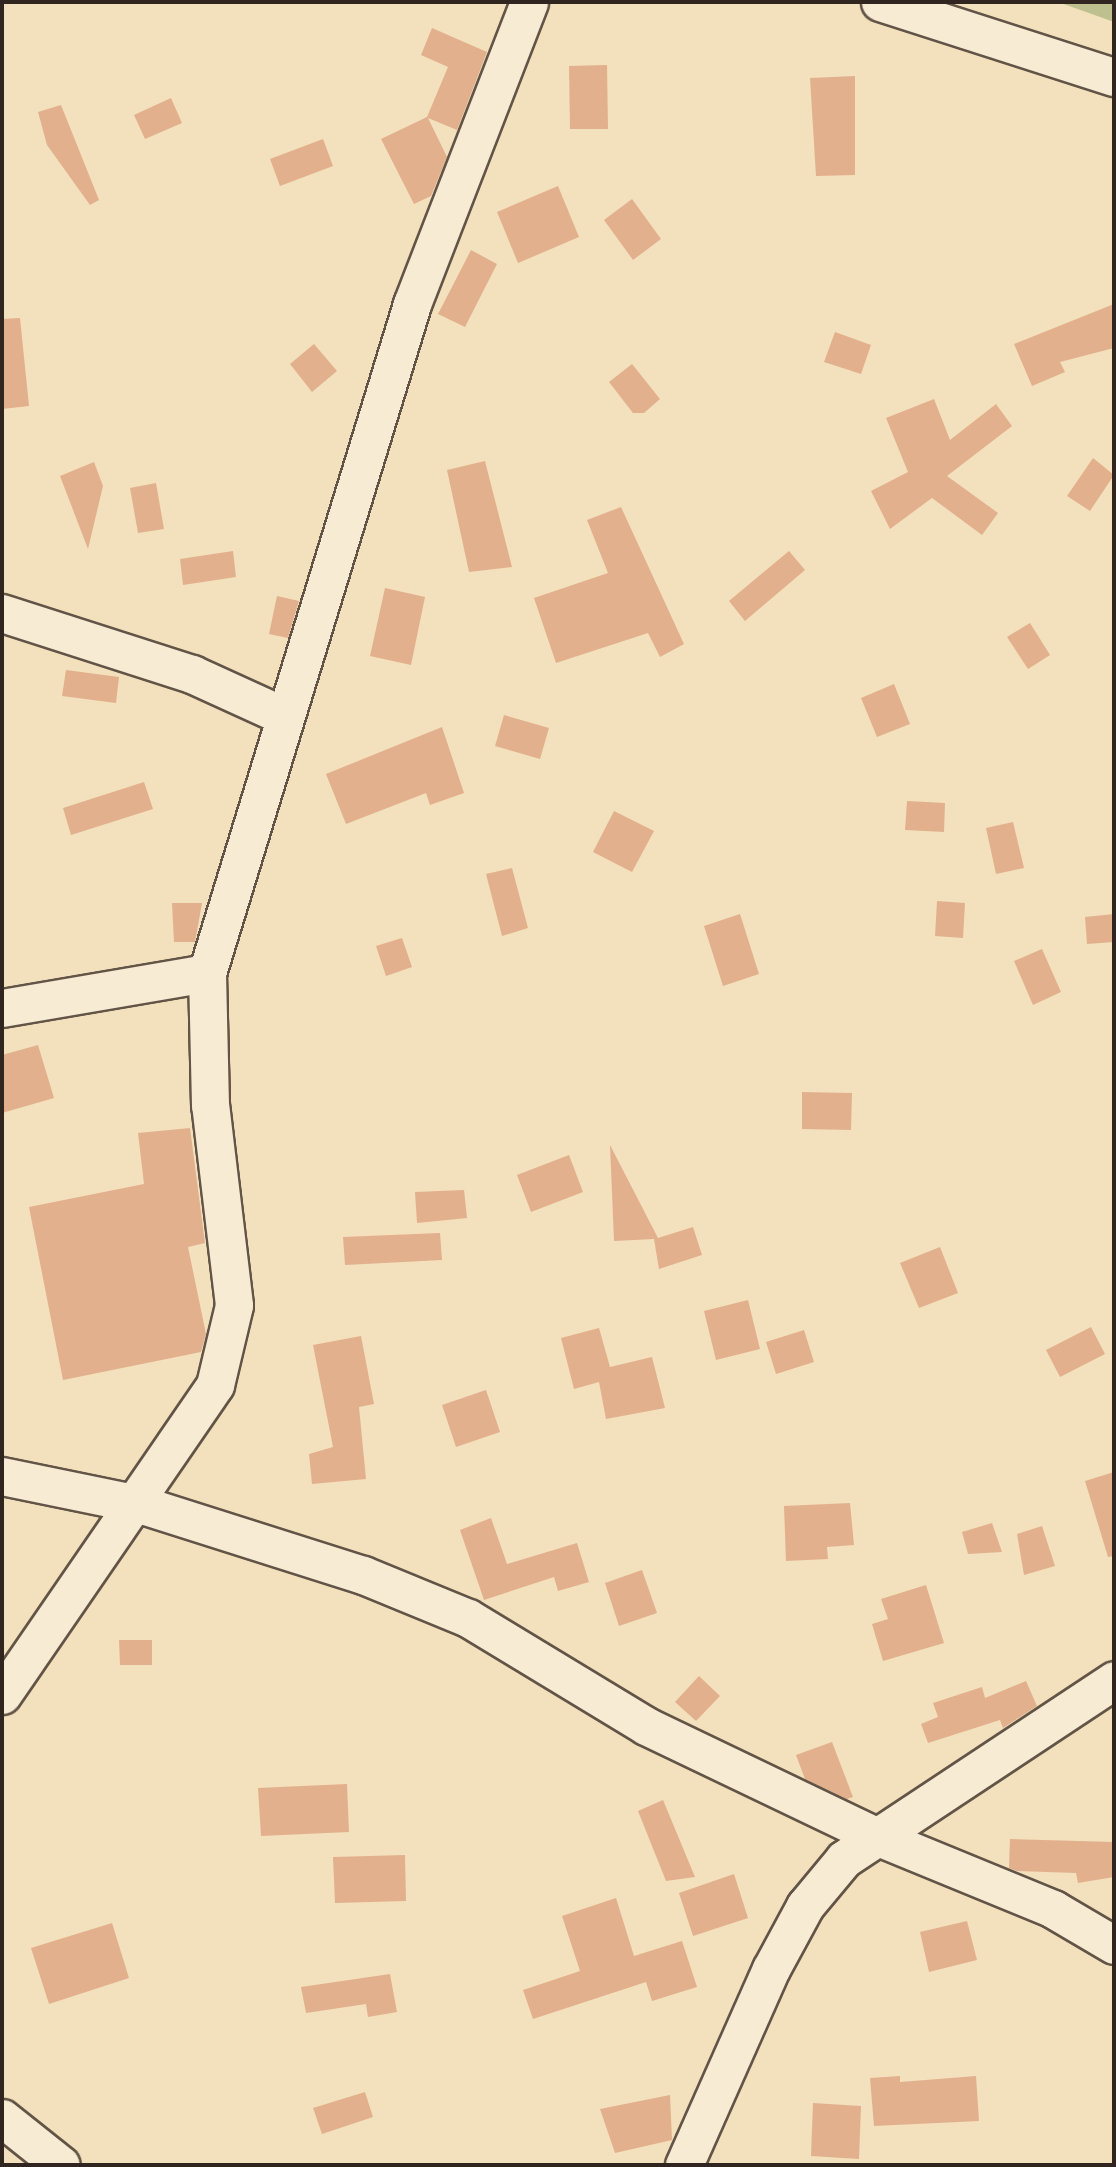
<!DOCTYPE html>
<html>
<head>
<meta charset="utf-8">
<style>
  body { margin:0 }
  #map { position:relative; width:1116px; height:2167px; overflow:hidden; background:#f3e0bd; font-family:"IM FELL French Canon",serif }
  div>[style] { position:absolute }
  .green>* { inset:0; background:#bec18f }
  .building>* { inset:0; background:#e3b08d }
  .roads { filter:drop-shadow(2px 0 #625446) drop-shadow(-2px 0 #625446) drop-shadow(0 2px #625446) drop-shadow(0 -2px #625446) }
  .minor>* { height:37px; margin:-18.5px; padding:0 18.5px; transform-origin:18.5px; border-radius:18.5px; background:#f7ebd4 }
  span { translate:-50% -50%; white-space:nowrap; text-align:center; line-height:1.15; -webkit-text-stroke:5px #f7ebd4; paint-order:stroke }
  .frame { position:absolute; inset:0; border:4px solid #31261f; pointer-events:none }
</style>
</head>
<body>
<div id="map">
  <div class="green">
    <i style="clip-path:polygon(1058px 2px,1114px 2px,1114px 22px)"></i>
  </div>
  <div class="building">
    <i style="clip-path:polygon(432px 28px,487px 52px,457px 130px,428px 118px,447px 157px,431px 196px,414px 204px,381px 139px,427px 117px,448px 67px,421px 55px)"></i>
    <i style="clip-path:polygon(607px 65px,608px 129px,570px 129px,569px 66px)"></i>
    <i style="clip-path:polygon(855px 76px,855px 175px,816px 176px,810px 78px)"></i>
    <i style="clip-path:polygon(171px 98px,182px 123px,145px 139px,134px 115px)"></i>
    <i style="clip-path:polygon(61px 105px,99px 200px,90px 205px,47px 145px,38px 112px)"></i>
    <i style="clip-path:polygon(323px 139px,333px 166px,280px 186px,270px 159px)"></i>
    <i style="clip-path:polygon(558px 186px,579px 237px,518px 263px,497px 212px)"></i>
    <i style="clip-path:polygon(632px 199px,661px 239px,633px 260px,604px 220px)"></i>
    <i style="clip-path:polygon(471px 250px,497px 264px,465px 327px,438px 314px)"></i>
    <i style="clip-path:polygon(1114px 304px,1114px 348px,1060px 362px,1065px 372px,1032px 386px,1014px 344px)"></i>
    <i style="clip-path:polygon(20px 318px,29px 406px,2px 409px,2px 319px)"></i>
    <i style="clip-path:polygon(835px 332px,871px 345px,861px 374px,824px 362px)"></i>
    <i style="clip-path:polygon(314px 344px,337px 371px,312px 392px,290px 364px)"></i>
    <i style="clip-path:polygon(632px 364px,660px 399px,644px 413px,633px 413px,609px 382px)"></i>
    <i style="clip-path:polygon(934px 399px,950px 440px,996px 404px,1012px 426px,947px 476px,998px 513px,982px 535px,932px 498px,890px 529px,871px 491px,908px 472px,886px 418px)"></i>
    <i style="clip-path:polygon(1093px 458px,1114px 475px,1090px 511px,1067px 496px)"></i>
    <i style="clip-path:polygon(485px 461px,512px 567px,469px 572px,447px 470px)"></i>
    <i style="clip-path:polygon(94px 462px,103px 486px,88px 549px,60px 476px)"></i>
    <i style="clip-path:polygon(156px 483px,164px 529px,138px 533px,130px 488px)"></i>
    <i style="clip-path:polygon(621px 507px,684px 644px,660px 657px,648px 633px,556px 663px,534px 598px,608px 573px,587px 520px)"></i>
    <i style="clip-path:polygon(233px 551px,236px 577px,183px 585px,180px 559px)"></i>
    <i style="clip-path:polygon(789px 551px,805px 570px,745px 621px,729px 601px)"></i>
    <i style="clip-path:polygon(385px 588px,425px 597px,411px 665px,370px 656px)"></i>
    <i style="clip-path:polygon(277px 596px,299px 601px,288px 638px,269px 634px)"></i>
    <i style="clip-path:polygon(1030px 623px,1050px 655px,1028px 669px,1007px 637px)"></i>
    <i style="clip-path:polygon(66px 670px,119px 677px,116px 703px,62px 696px)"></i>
    <i style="clip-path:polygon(894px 684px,910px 724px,877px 737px,861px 698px)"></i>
    <i style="clip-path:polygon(504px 715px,549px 728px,540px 759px,495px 746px)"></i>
    <i style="clip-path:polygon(442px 727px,464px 793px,430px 805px,426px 793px,346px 824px,326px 774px)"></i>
    <i style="clip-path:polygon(144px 782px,153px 809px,71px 835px,63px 808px)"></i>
    <i style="clip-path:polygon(907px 801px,945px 803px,944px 832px,905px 830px)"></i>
    <i style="clip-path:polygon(614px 811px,654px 831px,632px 872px,593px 852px)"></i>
    <i style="clip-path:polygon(1013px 822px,1024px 868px,996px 874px,986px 828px)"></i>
    <i style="clip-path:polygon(512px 868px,528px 928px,502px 936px,486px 874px)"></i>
    <i style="clip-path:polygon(937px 901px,965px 903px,963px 938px,935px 936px)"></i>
    <i style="clip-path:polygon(172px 903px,202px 903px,195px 942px,174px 942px)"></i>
    <i style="clip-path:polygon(740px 914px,759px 974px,723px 986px,704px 926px)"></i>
    <i style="clip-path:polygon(1114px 914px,1114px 942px,1087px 944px,1085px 917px)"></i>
    <i style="clip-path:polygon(402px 938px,412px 967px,386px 976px,376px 946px)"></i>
    <i style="clip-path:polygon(1042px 949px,1061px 992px,1033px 1005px,1014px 961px)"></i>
    <i style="clip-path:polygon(38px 1045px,54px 1098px,2px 1113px,2px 1055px)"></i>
    <i style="clip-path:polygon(802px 1092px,852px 1093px,851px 1130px,802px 1129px)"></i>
    <i style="clip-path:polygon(190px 1128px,205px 1243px,188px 1247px,206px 1334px,201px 1352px,63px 1380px,29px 1207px,144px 1184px,138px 1133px)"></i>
    <i style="clip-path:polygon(610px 1145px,658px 1238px,693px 1227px,702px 1255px,659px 1269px,654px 1239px,614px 1241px)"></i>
    <i style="clip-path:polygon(569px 1155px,583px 1192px,531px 1212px,517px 1175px)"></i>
    <i style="clip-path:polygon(464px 1190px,467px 1218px,417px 1223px,415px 1192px)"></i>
    <i style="clip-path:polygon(440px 1233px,442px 1260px,345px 1265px,343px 1237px)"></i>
    <i style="clip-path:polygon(940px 1247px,958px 1293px,919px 1308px,900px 1263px)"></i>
    <i style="clip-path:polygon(748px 1300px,760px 1349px,716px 1360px,704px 1311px)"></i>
    <i style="clip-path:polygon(1091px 1327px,1105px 1354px,1060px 1377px,1046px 1350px)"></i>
    <i style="clip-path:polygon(599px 1328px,610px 1367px,652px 1357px,665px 1408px,606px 1419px,599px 1382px,574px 1389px,561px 1338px)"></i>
    <i style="clip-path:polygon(804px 1330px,814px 1362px,776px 1374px,766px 1342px)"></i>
    <i style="clip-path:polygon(361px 1336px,374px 1404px,359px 1407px,366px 1479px,312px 1484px,309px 1454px,333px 1447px,313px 1345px)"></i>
    <i style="clip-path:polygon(486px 1390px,500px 1432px,456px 1447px,442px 1405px)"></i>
    <i style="clip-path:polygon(1114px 1472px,1114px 1556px,1108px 1557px,1085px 1481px)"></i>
    <i style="clip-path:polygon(850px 1503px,854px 1545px,827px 1547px,828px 1559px,786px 1561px,784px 1506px)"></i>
    <i style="clip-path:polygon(491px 1518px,507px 1564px,577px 1543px,589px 1582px,558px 1591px,554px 1577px,484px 1600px,460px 1530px)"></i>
    <i style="clip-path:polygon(992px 1523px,1002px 1552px,968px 1554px,962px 1532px)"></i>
    <i style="clip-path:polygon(1042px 1526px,1055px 1566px,1024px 1575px,1017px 1534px)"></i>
    <i style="clip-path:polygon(642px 1570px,657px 1613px,619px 1626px,605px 1583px)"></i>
    <i style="clip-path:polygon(926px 1585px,944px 1643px,883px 1661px,872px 1624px,888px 1619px,881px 1599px)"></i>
    <i style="clip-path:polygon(119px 1640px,152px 1640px,152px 1665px,120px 1665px)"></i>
    <i style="clip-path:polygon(699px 1676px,720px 1696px,696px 1721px,675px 1702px)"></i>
    <i style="clip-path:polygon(1026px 1681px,1037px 1706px,1003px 1728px,1000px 1720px,928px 1743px,921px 1724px,938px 1717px,933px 1703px,982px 1687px,985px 1698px)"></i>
    <i style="clip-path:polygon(832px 1742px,853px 1797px,847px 1799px,805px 1779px,796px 1755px)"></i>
    <i style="clip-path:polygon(347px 1784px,349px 1832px,261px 1836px,258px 1788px)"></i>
    <i style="clip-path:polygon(663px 1800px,695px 1877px,666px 1881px,638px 1811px)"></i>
    <i style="clip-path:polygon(1010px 1839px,1114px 1842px,1114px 1877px,1078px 1883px,1076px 1873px,1017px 1871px,1009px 1868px)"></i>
    <i style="clip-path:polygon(405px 1855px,406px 1901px,335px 1903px,333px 1857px)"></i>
    <i style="clip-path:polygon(734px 1874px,748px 1918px,693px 1936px,679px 1893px)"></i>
    <i style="clip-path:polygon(616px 1898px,634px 1956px,682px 1941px,697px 1987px,652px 2001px,646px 1982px,533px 2019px,523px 1990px,580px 1971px,562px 1916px)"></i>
    <i style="clip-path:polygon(967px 1921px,977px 1960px,929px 1972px,920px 1932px)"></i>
    <i style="clip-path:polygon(112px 1923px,129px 1978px,49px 2004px,31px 1948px)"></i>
    <i style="clip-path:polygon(390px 1974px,397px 2012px,368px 2017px,366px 2004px,306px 2013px,301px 1987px)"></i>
    <i style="clip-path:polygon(900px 2076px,900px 2082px,976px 2076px,979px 2121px,874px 2126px,870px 2078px)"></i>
    <i style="clip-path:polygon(365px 2092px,373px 2117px,322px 2134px,313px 2108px)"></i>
    <i style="clip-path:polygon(670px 2095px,672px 2140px,615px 2153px,600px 2109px)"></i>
    <i style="clip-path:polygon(813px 2103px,861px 2106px,859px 2159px,811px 2156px)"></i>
  </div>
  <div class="roads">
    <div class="minor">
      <i style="left:880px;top:2px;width:246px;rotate:17.8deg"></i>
      <i style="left:2px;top:613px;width:200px;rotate:17.8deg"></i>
      <i style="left:192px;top:674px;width:101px;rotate:24.5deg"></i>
      <i style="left:2px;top:1008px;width:208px;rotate:-9.7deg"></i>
      <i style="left:2px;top:1476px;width:140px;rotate:11.6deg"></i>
      <i style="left:139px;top:1504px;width:235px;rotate:17.6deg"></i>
      <i style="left:363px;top:1575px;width:113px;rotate:22.3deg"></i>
      <i style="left:468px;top:1618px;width:208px;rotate:31.2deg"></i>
      <i style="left:646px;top:1726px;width:252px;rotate:25.6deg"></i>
      <i style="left:873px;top:1835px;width:195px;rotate:22.3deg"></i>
      <i style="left:1053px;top:1909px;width:71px;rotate:30.5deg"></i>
      <i style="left:2px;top:1695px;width:376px;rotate:-55.5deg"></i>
      <i style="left:215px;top:1385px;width:82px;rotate:-76.6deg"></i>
      <i style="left:234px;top:1305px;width:201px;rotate:-96.8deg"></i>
      <i style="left:210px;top:1105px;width:132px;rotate:-91.3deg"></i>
      <i style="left:207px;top:973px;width:700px;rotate:-72.96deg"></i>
      <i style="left:412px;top:304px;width:324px;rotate:-68.8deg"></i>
      <i style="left:2px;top:2118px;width:75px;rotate:38.5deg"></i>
      <i style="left:684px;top:2165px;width:214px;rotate:-66.1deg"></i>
      <i style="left:771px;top:1969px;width:72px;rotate:-61.6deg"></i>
      <i style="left:805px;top:1906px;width:61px;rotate:-50.3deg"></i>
      <i style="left:844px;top:1859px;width:324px;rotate:-33.5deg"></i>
    </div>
  </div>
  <div class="frame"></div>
</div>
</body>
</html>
